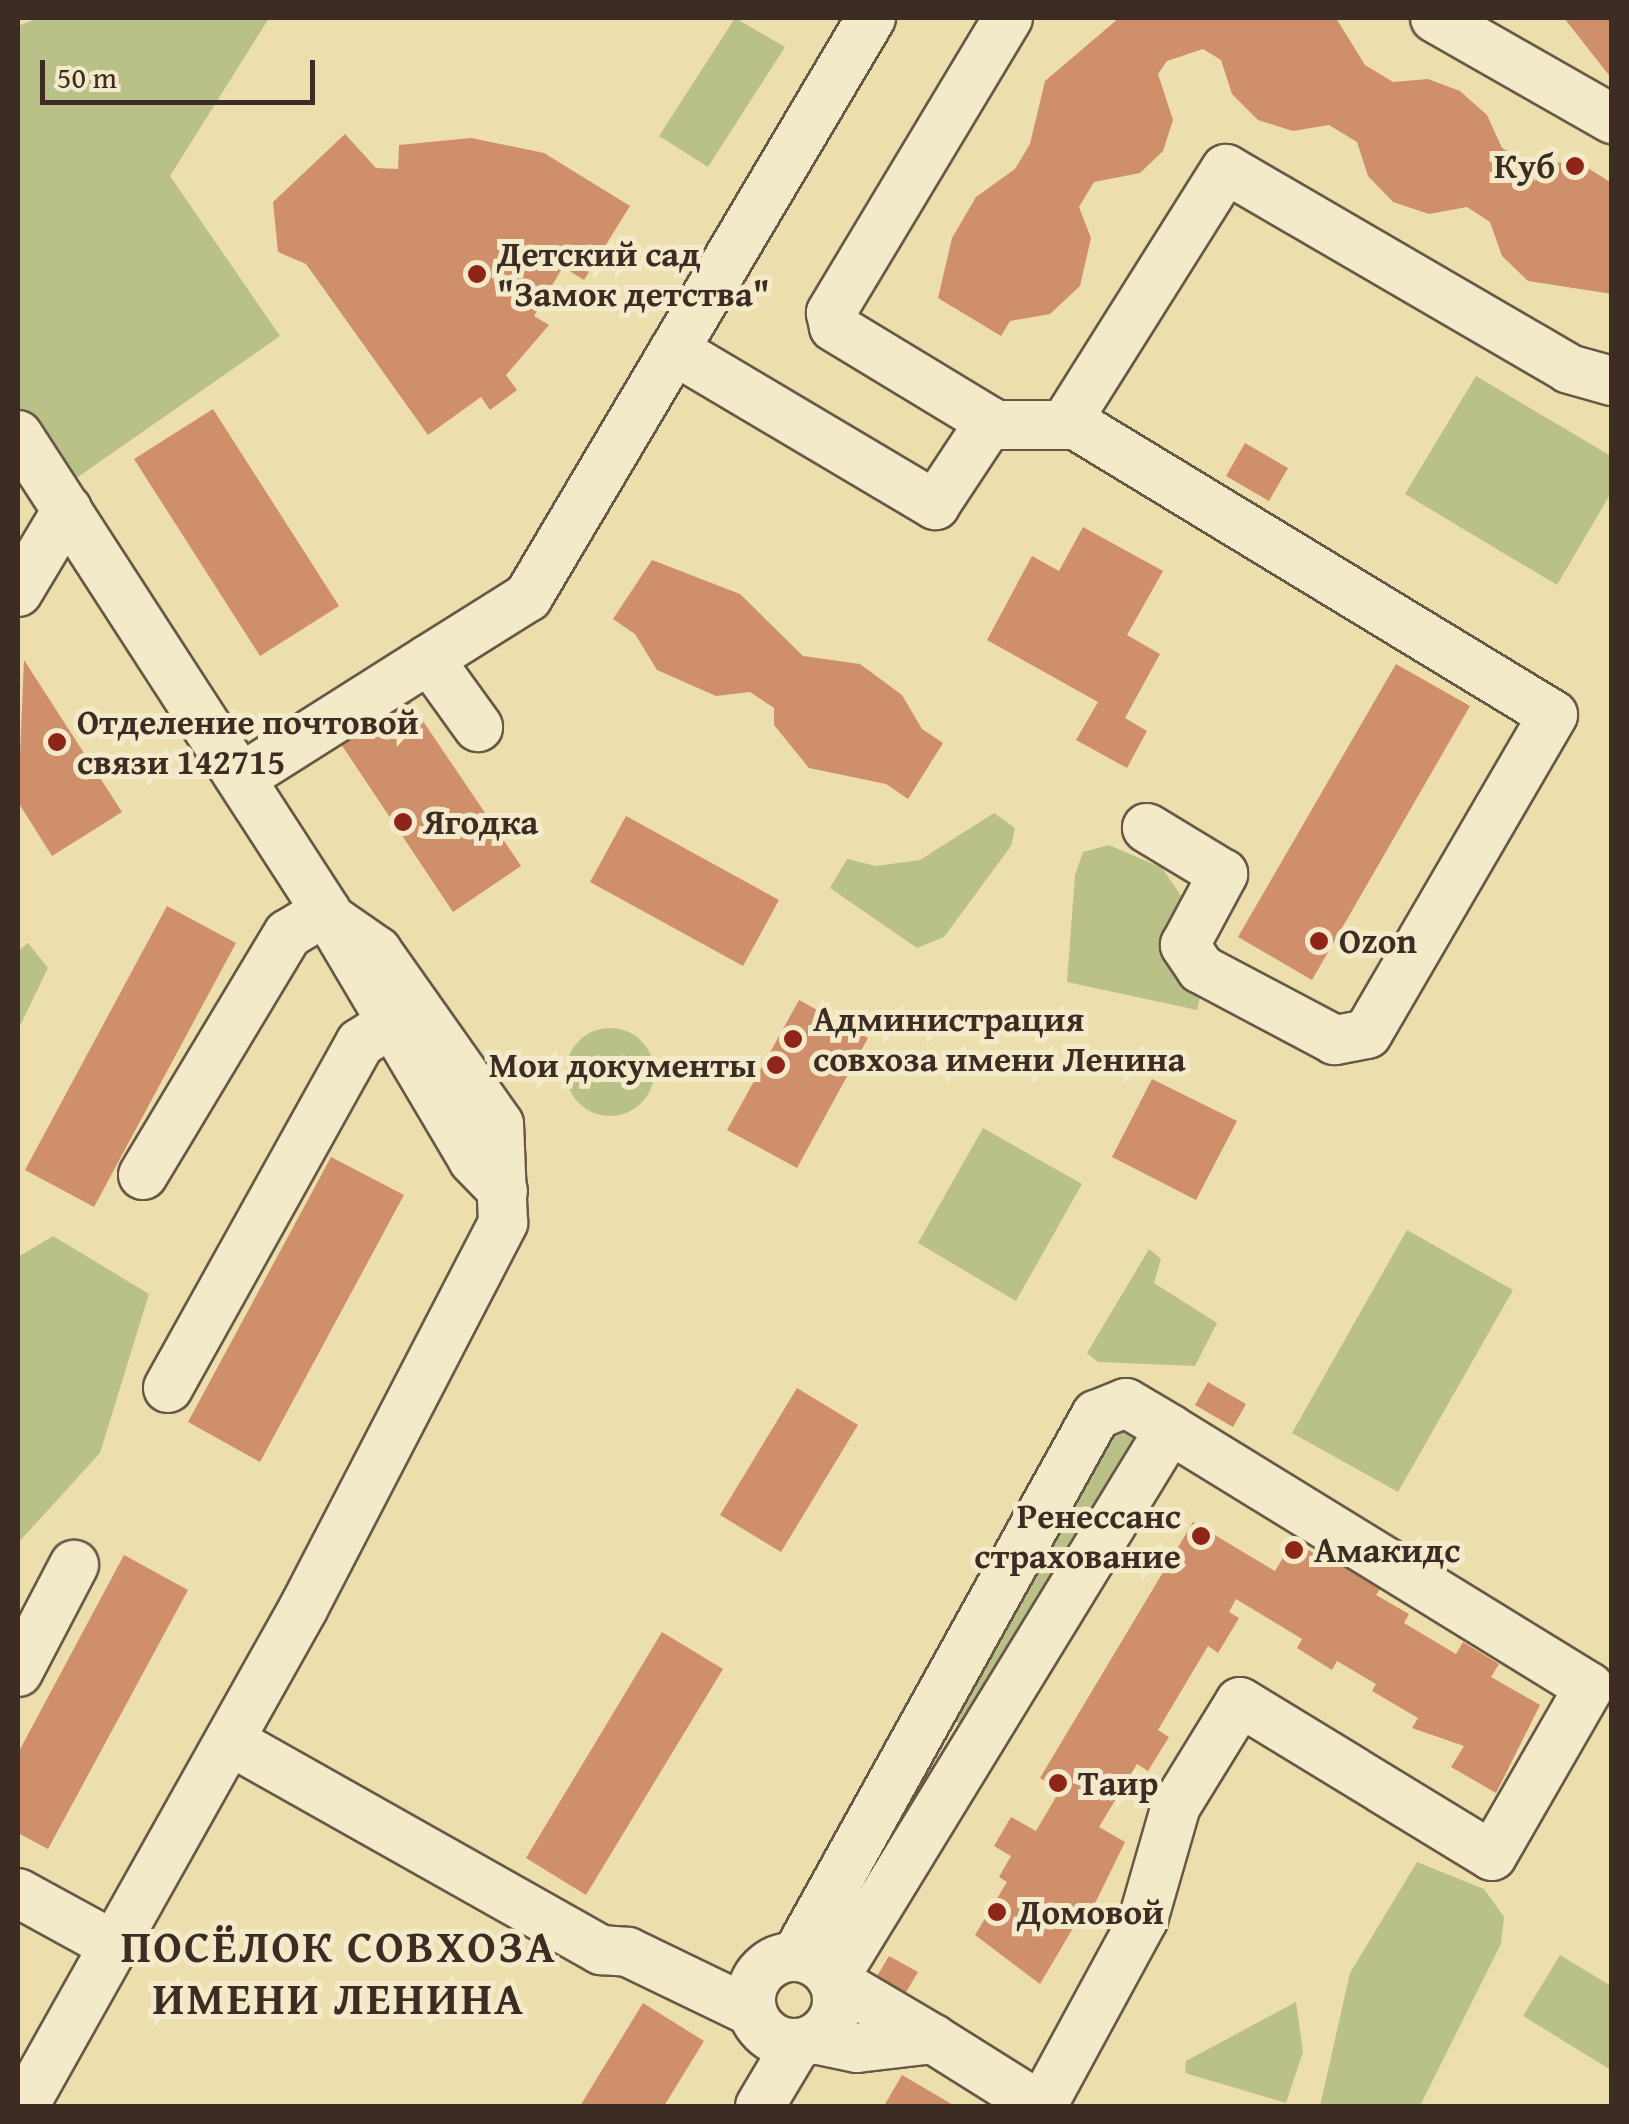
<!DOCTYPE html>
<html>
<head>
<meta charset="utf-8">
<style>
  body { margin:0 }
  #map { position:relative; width:1629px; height:2124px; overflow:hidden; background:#eddead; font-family:"Gentium Book Plus",serif }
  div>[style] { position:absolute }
  .green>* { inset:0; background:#b9c189 }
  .round { border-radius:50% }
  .building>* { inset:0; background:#d08f6b }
  .roads { filter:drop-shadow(2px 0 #685846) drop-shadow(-2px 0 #685846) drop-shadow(0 2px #685846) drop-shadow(0 -2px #685846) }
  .minor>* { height:48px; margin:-24px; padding:0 24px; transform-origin:24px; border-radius:24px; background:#f3eaca }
  .minor>.ring { margin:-24px; padding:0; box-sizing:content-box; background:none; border:48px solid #f3eaca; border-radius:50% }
  .dots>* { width:28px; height:28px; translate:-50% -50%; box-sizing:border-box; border:5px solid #f3eaca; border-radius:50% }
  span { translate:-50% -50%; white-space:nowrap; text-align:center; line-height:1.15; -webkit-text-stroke:10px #f3eaca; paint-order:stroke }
  .poi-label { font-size:35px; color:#3c2c24; font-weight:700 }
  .right { translate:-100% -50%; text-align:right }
  .left { translate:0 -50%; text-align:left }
  .district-label { font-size:45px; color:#3c2c24; font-weight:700; letter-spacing:2.5px }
  .frame { position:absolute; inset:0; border:20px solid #3c2c24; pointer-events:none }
  .scale { position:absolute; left:40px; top:60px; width:275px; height:45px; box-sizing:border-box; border:5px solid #3c2c24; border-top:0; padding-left:12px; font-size:30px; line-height:35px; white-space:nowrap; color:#3c2c24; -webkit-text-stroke:8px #f3eaca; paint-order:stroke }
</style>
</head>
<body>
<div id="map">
  <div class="green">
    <i style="clip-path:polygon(38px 18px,269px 18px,170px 176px,280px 336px,65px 486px,18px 413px,18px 26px)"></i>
    <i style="clip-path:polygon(735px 18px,785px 47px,708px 167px,659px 136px)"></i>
    <i style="clip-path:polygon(1476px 376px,1611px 456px,1611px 493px,1557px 585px,1405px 494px)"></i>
    <i style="clip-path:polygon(994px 813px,1015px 828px,1011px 846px,944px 937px,917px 948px,830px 888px,847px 859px,876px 866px,920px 860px)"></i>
    <i style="clip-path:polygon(1109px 845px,1162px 868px,1182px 897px,1178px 928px,1202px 989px,1197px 1010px,1067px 982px,1075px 875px,1083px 852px)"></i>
    <i style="clip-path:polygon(28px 943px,48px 968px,18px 1030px,18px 951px)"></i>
    <i class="round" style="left:566px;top:1028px;width:88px;height:88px"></i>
    <i style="clip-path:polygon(983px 1128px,1082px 1184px,1016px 1301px,918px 1243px)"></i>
    <i style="clip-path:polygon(1407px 1230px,1513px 1290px,1398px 1492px,1292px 1433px)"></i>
    <i style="clip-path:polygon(53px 1236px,149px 1294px,100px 1453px,18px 1543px,18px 1257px)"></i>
    <i style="clip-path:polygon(1149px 1249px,1161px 1259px,1154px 1283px,1217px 1323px,1195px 1366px,1098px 1362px,1087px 1353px)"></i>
    <i style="clip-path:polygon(1127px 1427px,1140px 1446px,969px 1729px,944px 1714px,1100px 1435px)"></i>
    <i style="clip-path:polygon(1417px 1862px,1484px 1889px,1504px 1917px,1501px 1944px,1420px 2106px,1320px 2106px,1350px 1973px)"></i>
    <i style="clip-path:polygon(1560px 1955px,1611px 1986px,1611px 2070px,1523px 2016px)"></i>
    <i style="clip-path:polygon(1296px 2002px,1303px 2052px,1286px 2103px,1185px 2073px,1186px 2061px)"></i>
  </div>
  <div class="building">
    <i style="clip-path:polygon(1119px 18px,1336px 18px,1365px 65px,1393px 82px,1428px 79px,1460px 91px,1487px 115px,1502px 148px,1526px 162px,1580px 163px,1610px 182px,1612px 294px,1528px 281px,1502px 256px,1490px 222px,1467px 207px,1429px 214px,1393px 202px,1368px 176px,1357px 142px,1329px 125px,1293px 131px,1258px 120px,1232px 94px,1221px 60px,1203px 49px,1167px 61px,1158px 74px,1173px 120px,1163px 151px,1140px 173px,1094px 182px,1079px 207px,1091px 238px,1080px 286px,1050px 314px,1010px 321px,1001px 336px,938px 298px,952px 238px,976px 197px,1015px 169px,1030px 144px,1045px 81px)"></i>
    <i style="clip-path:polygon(1564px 18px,1612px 18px,1612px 79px)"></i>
    <i style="clip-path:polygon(345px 134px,376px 168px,398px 169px,399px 145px,471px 138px,544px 153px,630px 206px,584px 280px,563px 267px,534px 316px,549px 325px,506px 375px,517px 390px,490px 410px,481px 397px,428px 435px,306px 264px,278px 252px,273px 202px)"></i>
    <i style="clip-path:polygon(213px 409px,339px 606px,260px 656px,134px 459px)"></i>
    <i style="clip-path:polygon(1245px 443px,1288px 468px,1269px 501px,1226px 476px)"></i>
    <i style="clip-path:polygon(1083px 527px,1163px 571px,1127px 635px,1160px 654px,1125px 718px,1147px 731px,1127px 768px,1076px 740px,1098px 702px,987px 640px,1032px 556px,1059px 571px)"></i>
    <i style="clip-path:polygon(652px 560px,740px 594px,803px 656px,860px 664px,902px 695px,922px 729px,943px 743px,908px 799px,886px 784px,809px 768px,774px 725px,774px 708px,750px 692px,716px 696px,657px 670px,635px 634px,613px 619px)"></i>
    <i style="clip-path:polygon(24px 660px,122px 812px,52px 856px,18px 802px)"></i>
    <i style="clip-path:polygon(1396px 664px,1470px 706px,1312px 980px,1238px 937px)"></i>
    <i style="clip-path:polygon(408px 699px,521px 866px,453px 912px,341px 744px)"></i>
    <i style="clip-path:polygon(626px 816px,779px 900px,743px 966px,590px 882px)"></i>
    <i style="clip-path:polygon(167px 906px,236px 943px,94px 1207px,25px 1170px)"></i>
    <i style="clip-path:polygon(799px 1000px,868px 1038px,797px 1168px,727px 1130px)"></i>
    <i style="clip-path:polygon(1152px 1079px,1237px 1121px,1196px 1200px,1112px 1157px)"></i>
    <i style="clip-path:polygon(331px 1157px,404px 1195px,260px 1462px,188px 1422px)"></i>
    <i style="clip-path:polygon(1208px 1382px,1246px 1404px,1233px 1427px,1195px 1405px)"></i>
    <i style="clip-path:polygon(797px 1388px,858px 1425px,781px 1552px,720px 1515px)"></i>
    <i style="clip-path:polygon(1193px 1522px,1275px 1571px,1293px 1541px,1327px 1561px,1332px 1552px,1384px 1583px,1376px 1595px,1409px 1614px,1404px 1623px,1456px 1654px,1463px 1642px,1499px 1664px,1491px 1677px,1540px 1705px,1496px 1793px,1451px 1767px,1464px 1746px,1412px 1728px,1418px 1718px,1372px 1691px,1376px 1684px,1337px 1661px,1332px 1670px,1297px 1648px,1302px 1639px,1236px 1599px,1229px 1612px,1239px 1618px,1218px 1653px,1208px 1646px,1158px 1730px,1169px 1737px,1148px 1771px,1137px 1764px,1099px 1827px,1125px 1842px,1083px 1928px,1076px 1923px,1040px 1984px,975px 1935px,1007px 1882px,999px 1877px,1011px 1856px,994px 1846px,1011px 1817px,1036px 1831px,1060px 1790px,1040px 1778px)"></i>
    <i style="clip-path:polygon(124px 1555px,188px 1590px,48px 1849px,18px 1833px,18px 1753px)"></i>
    <i style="clip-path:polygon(662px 1632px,723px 1669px,586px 1895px,526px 1858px)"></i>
    <i style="clip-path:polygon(889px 1956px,918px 1972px,902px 1999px,873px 1983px)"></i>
    <i style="clip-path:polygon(643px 2003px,704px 2041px,664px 2106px,580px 2106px)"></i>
    <i style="clip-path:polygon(902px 2075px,955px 2106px,884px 2106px)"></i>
  </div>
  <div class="roads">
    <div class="minor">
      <i style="left:1008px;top:18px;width:344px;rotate:121deg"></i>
      <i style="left:831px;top:313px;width:14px;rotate:78deg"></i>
      <i style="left:834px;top:327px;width:189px;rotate:31.2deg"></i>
      <i style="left:996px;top:425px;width:80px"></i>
      <i style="left:1076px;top:425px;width:558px;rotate:31.3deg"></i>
      <i style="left:1553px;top:715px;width:369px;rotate:120.2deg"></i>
      <i style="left:1367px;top:1034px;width:33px;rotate:169deg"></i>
      <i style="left:1335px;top:1040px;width:152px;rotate:-152.1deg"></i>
      <i style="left:1201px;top:969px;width:29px;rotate:-124deg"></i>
      <i style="left:1185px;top:945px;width:81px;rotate:-61.8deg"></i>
      <i style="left:1223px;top:874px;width:89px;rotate:-148.8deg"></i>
      <i style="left:1435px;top:18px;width:204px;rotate:29.7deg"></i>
      <i style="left:674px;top:350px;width:304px;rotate:30.7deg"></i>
      <i style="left:935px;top:505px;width:100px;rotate:-56.5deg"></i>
      <i style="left:1067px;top:421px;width:298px;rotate:-57.8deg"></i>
      <i style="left:1226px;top:169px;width:397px;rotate:30.2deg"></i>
      <i style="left:1569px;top:369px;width:45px;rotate:15.6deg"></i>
      <i style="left:18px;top:435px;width:567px;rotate:57.09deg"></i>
      <i style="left:326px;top:911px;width:289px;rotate:59.4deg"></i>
      <i style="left:473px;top:1160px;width:43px;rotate:45.9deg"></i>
      <i style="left:18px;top:592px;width:96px;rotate:-59.1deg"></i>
      <i style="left:429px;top:659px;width:117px;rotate:-32.1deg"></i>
      <i style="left:528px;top:597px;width:673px;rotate:-59.36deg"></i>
      <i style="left:241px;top:778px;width:222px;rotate:-32.3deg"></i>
      <i style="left:429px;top:659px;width:84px;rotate:54.2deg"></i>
      <i style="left:143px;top:1175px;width:281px;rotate:-59deg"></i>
      <i style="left:288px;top:934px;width:44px;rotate:-31.2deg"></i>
      <i style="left:168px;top:1388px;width:395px;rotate:-60.9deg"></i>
      <i style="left:360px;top:1043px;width:41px;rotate:-32.2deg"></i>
      <i style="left:18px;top:1672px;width:121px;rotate:-62.4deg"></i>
      <i style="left:230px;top:1741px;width:426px;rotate:29.4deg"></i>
      <i style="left:601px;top:1950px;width:27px;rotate:4deg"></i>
      <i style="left:628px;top:1952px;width:138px;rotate:25.8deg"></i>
      <i style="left:18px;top:1893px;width:108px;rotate:28.7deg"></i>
      <i style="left:796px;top:1956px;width:619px;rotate:-60.99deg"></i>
      <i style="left:1096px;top:1415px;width:32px;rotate:-22deg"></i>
      <i style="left:1126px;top:1403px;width:51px;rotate:30.6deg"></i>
      <i style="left:1170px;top:1429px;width:646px;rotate:121.45deg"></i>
      <i style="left:833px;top:1980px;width:116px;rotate:30.5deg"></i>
      <i class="ring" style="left:751px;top:1957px;width:38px;height:38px"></i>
      <i style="left:814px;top:2039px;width:44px;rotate:11.8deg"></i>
      <i style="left:857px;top:2048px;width:77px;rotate:-6.8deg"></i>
      <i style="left:933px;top:2039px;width:126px;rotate:32.1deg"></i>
      <i style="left:24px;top:2106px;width:572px;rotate:-60.7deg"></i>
      <i style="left:304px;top:1607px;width:433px;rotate:-62.6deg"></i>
      <i style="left:503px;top:1223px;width:99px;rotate:-92.3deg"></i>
      <i style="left:499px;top:1124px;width:212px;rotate:-125.2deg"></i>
      <i style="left:377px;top:951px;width:56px;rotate:-145.2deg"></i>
      <i style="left:760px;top:2106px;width:72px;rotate:-59.2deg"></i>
      <i style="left:1042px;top:2106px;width:212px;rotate:-61.5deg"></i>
      <i style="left:1143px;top:1920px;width:119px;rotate:-73.9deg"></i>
      <i style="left:1176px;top:1806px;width:122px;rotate:-58.4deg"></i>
      <i style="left:1240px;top:1702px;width:295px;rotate:31.4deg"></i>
      <i style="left:1492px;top:1856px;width:195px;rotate:-60.1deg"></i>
      <i style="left:1589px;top:1687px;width:492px;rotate:-148.4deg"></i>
    </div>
  </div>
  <div class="dots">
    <i style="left:1575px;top:166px;background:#8f2418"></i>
    <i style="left:477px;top:274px;background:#8f2418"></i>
    <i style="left:57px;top:742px;background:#8f2418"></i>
    <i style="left:403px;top:822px;background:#8f2418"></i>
    <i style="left:1319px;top:941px;background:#8f2418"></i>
    <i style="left:793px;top:1039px;background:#8f2418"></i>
    <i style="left:776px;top:1065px;background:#8f2418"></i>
    <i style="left:1201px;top:1536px;background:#8f2418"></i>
    <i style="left:1294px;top:1550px;background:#8f2418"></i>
    <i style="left:1058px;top:1783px;background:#8f2418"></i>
    <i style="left:997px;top:1912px;background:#8f2418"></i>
  </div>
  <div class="poi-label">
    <span class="right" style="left:1555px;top:166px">Куб</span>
    <span class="left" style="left:497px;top:274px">Детский сад<br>"Замок детства"</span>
    <span class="left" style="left:77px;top:742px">Отделение почтовой<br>связи 142715</span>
    <span class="left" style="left:423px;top:822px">Ягодка</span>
    <span class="left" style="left:1339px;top:941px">Ozon</span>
    <span class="left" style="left:813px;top:1039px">Администрация<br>совхоза имени Ленина</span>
    <span class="right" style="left:756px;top:1065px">Мои документы</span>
    <span class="right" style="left:1181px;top:1536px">Ренессанс<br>страхование</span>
    <span class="left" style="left:1314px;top:1550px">Амакидс</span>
    <span class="left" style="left:1078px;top:1783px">Таир</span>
    <span class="left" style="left:1017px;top:1912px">Домовой</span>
  </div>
  <div class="district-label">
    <span style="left:339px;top:1972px">ПОСЁЛОК СОВХОЗА<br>ИМЕНИ ЛЕНИНА</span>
  </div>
  <div class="frame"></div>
  <div class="scale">50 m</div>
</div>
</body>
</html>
